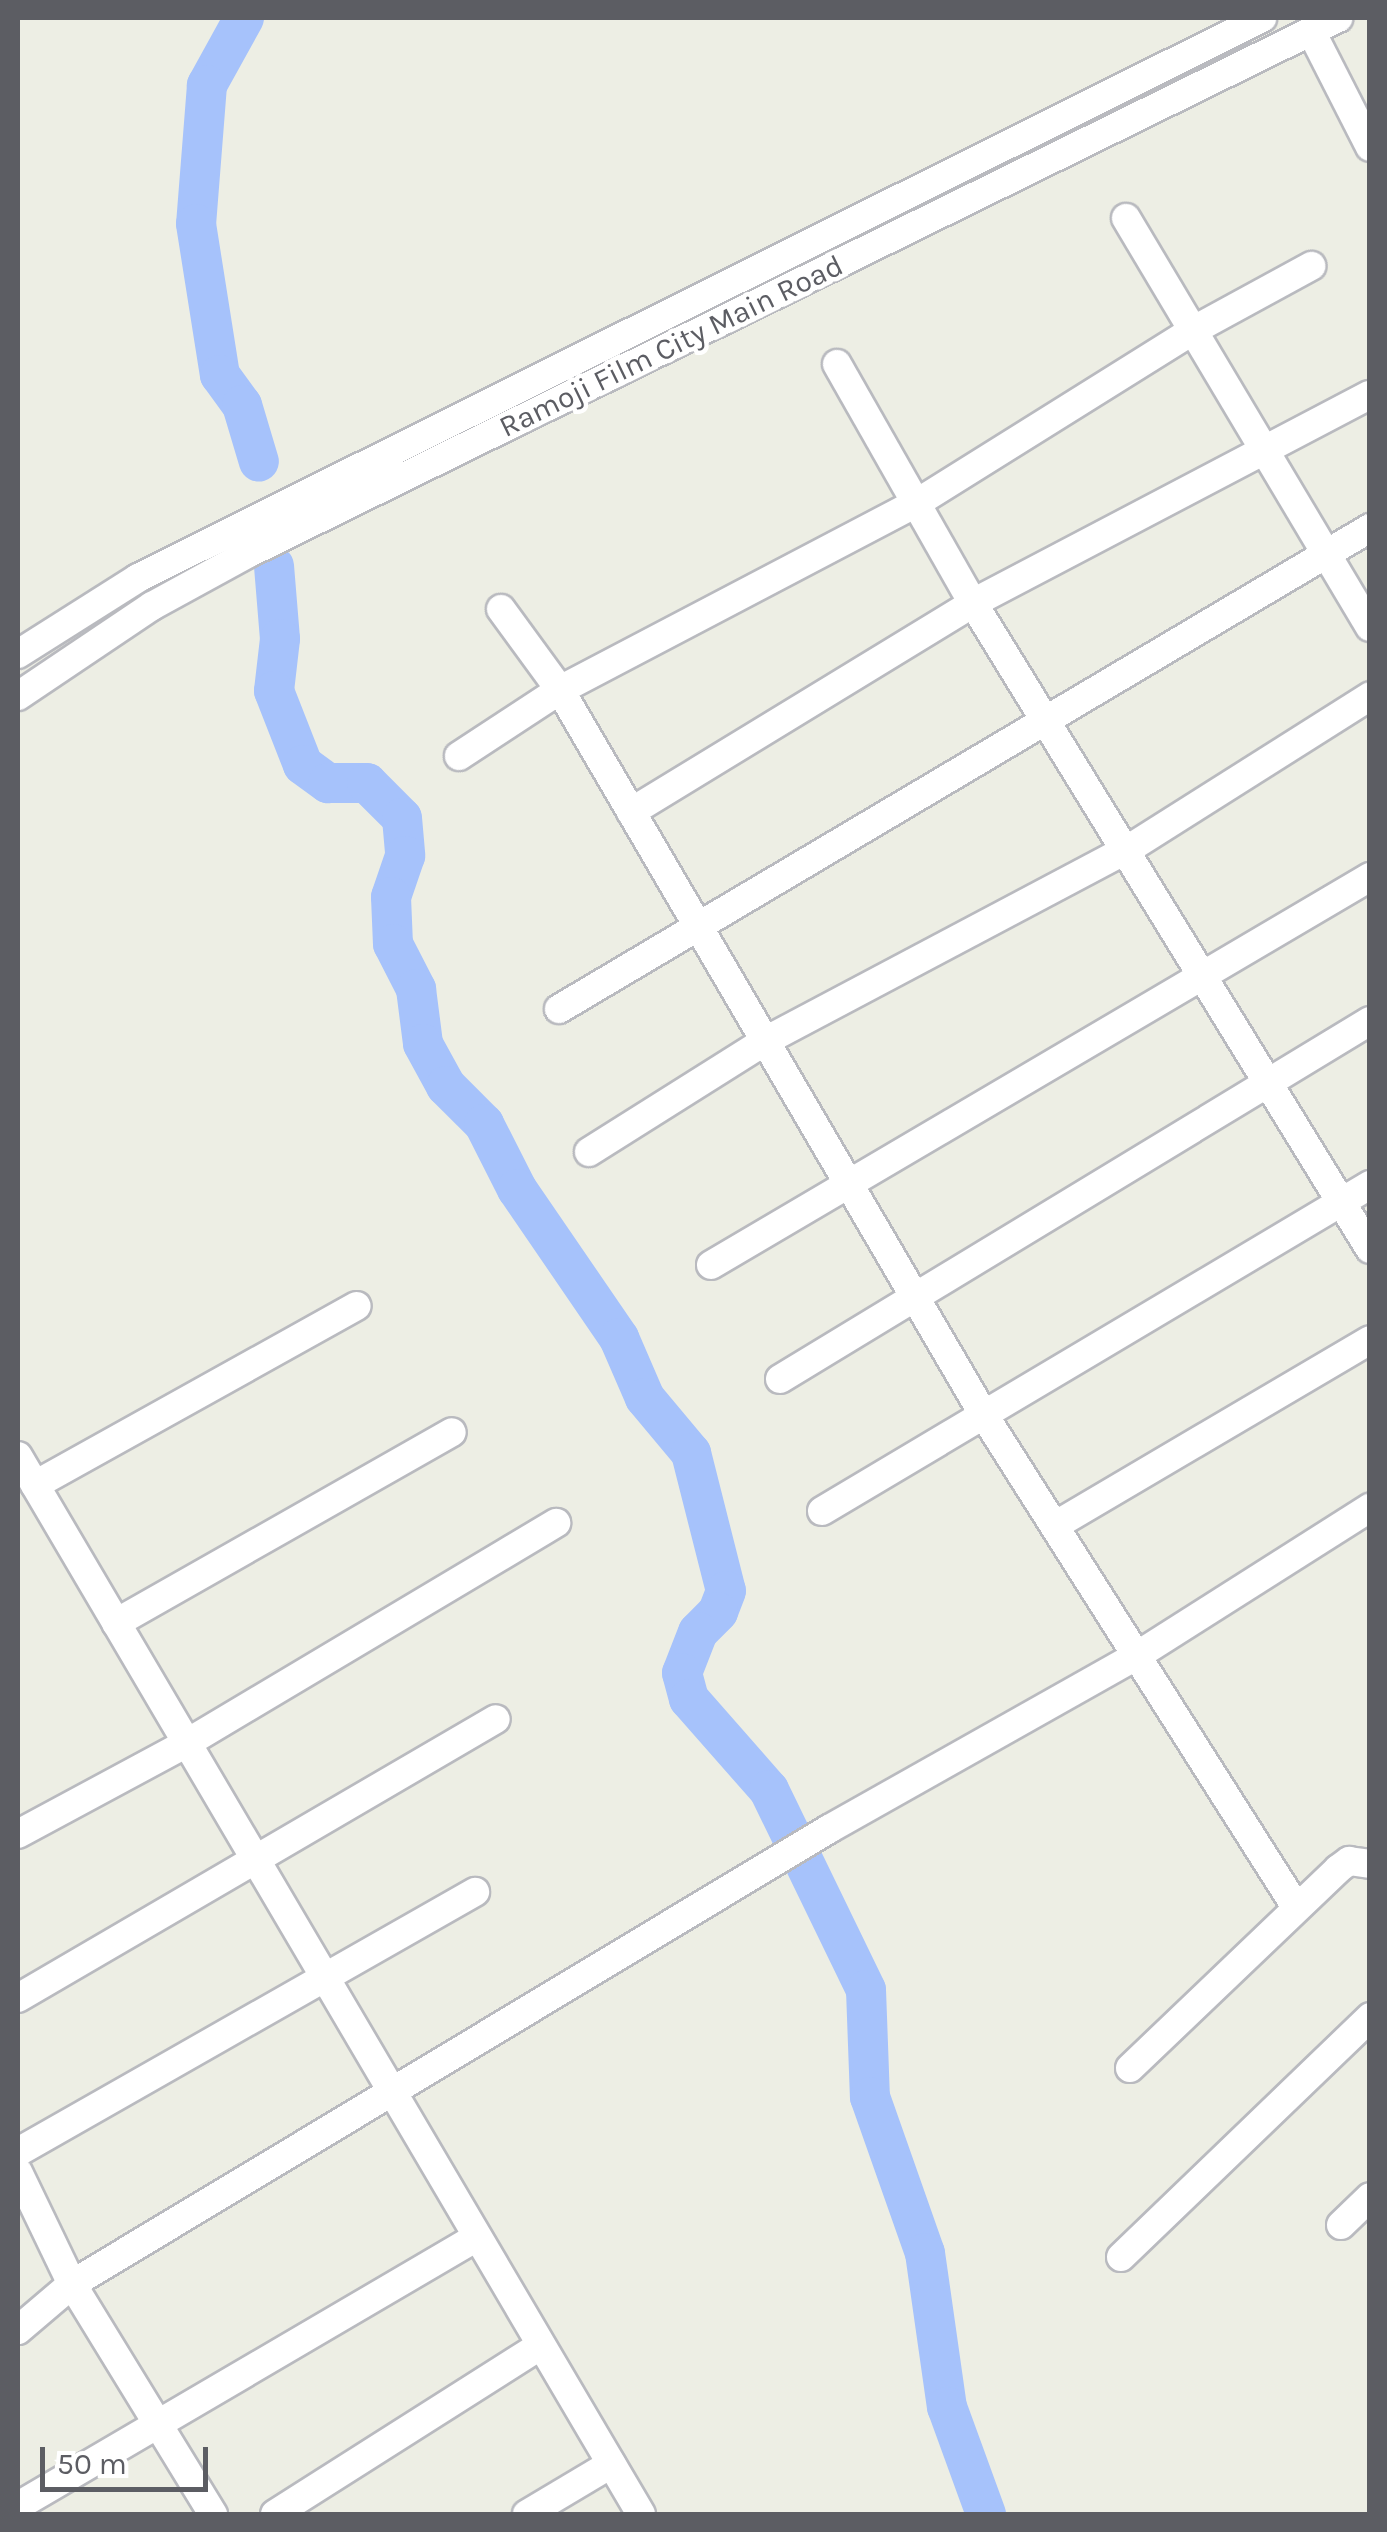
<!DOCTYPE html>
<html>
<head>
<meta charset="utf-8">
<style>
  body { margin:0 }
  #map { position:relative; width:1387px; height:2532px; overflow:hidden; background:#edeee4; font-family:Karla,sans-serif }
  div>[style] { position:absolute }
  .river>* { height:40px; margin:-20px; padding:0 20px; transform-origin:20px; border-radius:20px; background:#a6c2fb }
  .roads { filter:drop-shadow(2px 0 #b9babf) drop-shadow(-2px 0 #b9babf) drop-shadow(0 2px #b9babf) drop-shadow(0 -2px #b9babf) }
  .minor>* { height:28px; margin:-14px; padding:0 14px; transform-origin:14px; border-radius:14px; background:#fff }
  span { translate:-50% -50%; white-space:nowrap; text-align:center; line-height:1.15; -webkit-text-stroke:9px #fff; paint-order:stroke }
  .street-label { font-size:30px; color:#5c5d63 }
  .frame { position:absolute; inset:0; border:20px solid #5c5d63; pointer-events:none }
  .scale { position:absolute; left:40px; top:2447px; width:168px; height:45px; box-sizing:border-box; border:5px solid #5c5d63; border-top:0; padding-left:12px; font-size:30px; line-height:35px; white-space:nowrap; color:#5c5d63; -webkit-text-stroke:8px #fff; paint-order:stroke }
</style>
</head>
<body>
<div id="map">
  <div class="river">
    <i style="left:244px;top:18px;width:77px;rotate:118.9deg"></i>
    <i style="left:207px;top:85px;width:139px;rotate:94.5deg"></i>
    <i style="left:196px;top:224px;width:153px;rotate:81deg"></i>
    <i style="left:220px;top:375px;width:37px;rotate:54deg"></i>
    <i style="left:242px;top:405px;width:59px;rotate:73.4deg"></i>
    <i style="left:274px;top:566px;width:73px;rotate:85.3deg"></i>
    <i style="left:280px;top:639px;width:52px;rotate:96.6deg"></i>
    <i style="left:274px;top:691px;width:79px;rotate:68.6deg"></i>
    <i style="left:303px;top:765px;width:31px;rotate:36deg"></i>
    <i style="left:328px;top:783px;width:39px"></i>
    <i style="left:367px;top:783px;width:49px;rotate:45deg"></i>
    <i style="left:402px;top:818px;width:38px;rotate:85deg"></i>
    <i style="left:405px;top:856px;width:43px;rotate:108.9deg"></i>
    <i style="left:391px;top:897px;width:47px;rotate:87.6deg"></i>
    <i style="left:393px;top:944px;width:51px;rotate:62.9deg"></i>
    <i style="left:416px;top:989px;width:55px;rotate:82.7deg"></i>
    <i style="left:423px;top:1044px;width:48px;rotate:61.3deg"></i>
    <i style="left:446px;top:1086px;width:54px;rotate:45deg"></i>
    <i style="left:484px;top:1124px;width:73px;rotate:63.1deg"></i>
    <i style="left:517px;top:1189px;width:181px;rotate:55.6deg"></i>
    <i style="left:619px;top:1338px;width:65px;rotate:66.6deg"></i>
    <i style="left:645px;top:1398px;width:72px;rotate:50.1deg"></i>
    <i style="left:691px;top:1453px;width:142px;rotate:75.8deg"></i>
    <i style="left:726px;top:1591px;width:22px;rotate:111deg"></i>
    <i style="left:718px;top:1612px;width:28px;rotate:135deg"></i>
    <i style="left:698px;top:1632px;width:44px;rotate:111.3deg"></i>
    <i style="left:682px;top:1673px;width:27px;rotate:75deg"></i>
    <i style="left:689px;top:1699px;width:121px;rotate:48.7deg"></i>
    <i style="left:769px;top:1790px;width:222px;rotate:64.1deg"></i>
    <i style="left:866px;top:1990px;width:107px;rotate:87.9deg"></i>
    <i style="left:870px;top:2097px;width:165px;rotate:70.6deg"></i>
    <i style="left:925px;top:2253px;width:156px;rotate:81.9deg"></i>
    <i style="left:947px;top:2407px;width:114px;rotate:70deg"></i>
  </div>
  <div class="roads">
    <div class="minor">
      <i style="left:1311px;top:31px;width:130px;rotate:63deg"></i>
      <i style="left:1126px;top:218px;width:476px;rotate:59.2deg"></i>
      <i style="left:837px;top:364px;width:275px;rotate:60.4deg"></i>
      <i style="left:973px;top:603px;width:758px;rotate:58.43deg"></i>
      <i style="left:501px;top:609px;width:100px;rotate:53.9deg"></i>
      <i style="left:560px;top:690px;width:836px;rotate:59.69deg"></i>
      <i style="left:982px;top:1412px;width:586px;rotate:57.61deg"></i>
      <i style="left:18px;top:654px;width:142px;rotate:-32.3deg"></i>
      <i style="left:138px;top:578px;width:1256px;rotate:-26.48deg"></i>
      <i style="left:18px;top:696px;width:161px;rotate:-33.9deg"></i>
      <i style="left:152px;top:606px;width:108px;rotate:-28.7deg"></i>
      <i style="left:247px;top:554px;width:1216px;rotate:-26.16deg"></i>
      <i style="left:459px;top:756px;width:121px;rotate:-33.2deg"></i>
      <i style="left:560px;top:690px;width:407px;rotate:-27.7deg"></i>
      <i style="left:920px;top:501px;width:321px;rotate:-32deg"></i>
      <i style="left:1192px;top:331px;width:136px;rotate:-28.6deg"></i>
      <i style="left:631px;top:812px;width:401px;rotate:-31.4deg"></i>
      <i style="left:973px;top:603px;width:448px;rotate:-27.7deg"></i>
      <i style="left:559px;top:1009px;width:943px;rotate:-30.67deg"></i>
      <i style="left:589px;top:1152px;width:208px;rotate:-32.2deg"></i>
      <i style="left:765px;top:1041px;width:413px;rotate:-27.9deg"></i>
      <i style="left:1130px;top:848px;width:284px;rotate:-32.3deg"></i>
      <i style="left:711px;top:1265px;width:765px;rotate:-30.49deg"></i>
      <i style="left:780px;top:1379px;width:690px;rotate:-31.25deg"></i>
      <i style="left:18px;top:1456px;width:1228px;rotate:59.51deg"></i>
      <i style="left:35px;top:1485px;width:368px;rotate:-29.1deg"></i>
      <i style="left:822px;top:1511px;width:638px;rotate:-30.75deg"></i>
      <i style="left:1056px;top:1525px;width:364px;rotate:-30.5deg"></i>
      <i style="left:116px;top:1623px;width:386px;rotate:-29.6deg"></i>
      <i style="left:18px;top:1834px;width:192px;rotate:-28.3deg"></i>
      <i style="left:187px;top:1743px;width:430px;rotate:-30.8deg"></i>
      <i style="left:18px;top:1998px;width:553px;rotate:-30.27deg"></i>
      <i style="left:1130px;top:2068px;width:288px;rotate:-43.7deg"></i>
      <i style="left:1338px;top:1869px;width:14px;rotate:-36deg"></i>
      <i style="left:1349px;top:1861px;width:21px;rotate:8deg"></i>
      <i style="left:18px;top:2152px;width:526px;rotate:-29.64deg"></i>
      <i style="left:18px;top:2172px;width:124px;rotate:64.3deg"></i>
      <i style="left:72px;top:2284px;width:270px;rotate:58.5deg"></i>
      <i style="left:1341px;top:2225px;width:40px;rotate:-44deg"></i>
      <i style="left:1121px;top:2257px;width:346px;rotate:-43.9deg"></i>
      <i style="left:18px;top:2330px;width:71px;rotate:-40.4deg"></i>
      <i style="left:72px;top:2284px;width:883px;rotate:-31.01deg"></i>
      <i style="left:829px;top:1829px;width:355px;rotate:-29.4deg"></i>
      <i style="left:1138px;top:1655px;width:275px;rotate:-32.4deg"></i>
      <i style="left:18px;top:2506px;width:532px;rotate:-30.37deg"></i>
      <i style="left:275px;top:2514px;width:315px;rotate:-32.4deg"></i>
      <i style="left:527px;top:2514px;width:98px;rotate:-30.8deg"></i>
    </div>
  </div>
  <div class="street-label">
    <span style="left:671px;top:346px;rotate:-26deg">Ramoji Film City Main Road</span>
  </div>
  <div class="frame"></div>
  <div class="scale">50 m</div>
</div>
</body>
</html>
